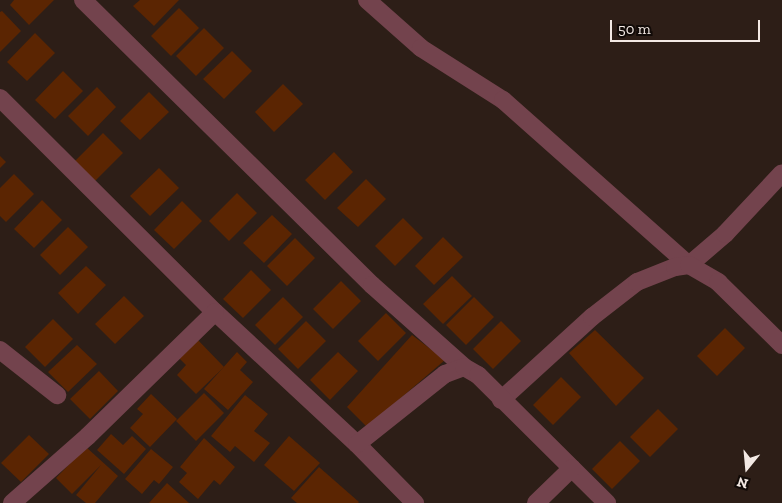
<!DOCTYPE html>
<html>
<head>
<meta charset="utf-8">
<style>
  body { margin:0 }
  #map { position:relative; width:782px; height:503px; overflow:hidden; background:#2d1e17; font-family:"Zilla Slab",serif }
  div>[style] { position:absolute }
  .building>* { inset:0; background:#5b2502 }
  .minor>* { height:18px; margin:-9px; padding:0 9px; transform-origin:9px; border-radius:9px; background:#73434d }
  span { translate:-50% -50%; white-space:nowrap; text-align:center; line-height:1.15; -webkit-text-stroke:4px #110a07; paint-order:stroke }
  .north { position:absolute; left:722px; top:443px; width:50px; height:50px; -webkit-text-stroke:4px #110a07; paint-order:stroke; rotate:197deg; font-size:14px; font-weight:700; line-height:20px; text-align:center; color:#f3e9e4 }
  .north::after { content:''; display:block; margin:auto; width:18px; height:22px; background:#f3e9e4; clip-path:polygon(50% 0,100% 100%,50% 72%,0 100%) }
  .scale { position:absolute; left:610px; top:20px; width:150px; height:22px; box-sizing:border-box; border:2px solid #f3e9e4; border-top:0; padding-left:6px; font-size:15px; line-height:18px; white-space:nowrap; color:#f3e9e4; -webkit-text-stroke:4px #110a07; paint-order:stroke }
</style>
</head>
<body>
<div id="map">
  <div class="building">
    <i style="clip-path:polygon(14px 0,54px 0,29px 25px,10px 5px)"></i>
    <i style="clip-path:polygon(140px 0,179px 0,154px 26px,133px 6px)"></i>
    <i style="clip-path:polygon(179px 8px,199px 28px,171px 56px,151px 36px)"></i>
    <i style="clip-path:polygon(2px 11px,21px 31px,0 52px,0 12px)"></i>
    <i style="clip-path:polygon(204px 28px,224px 48px,196px 76px,176px 56px)"></i>
    <i style="clip-path:polygon(35px 33px,55px 53px,27px 81px,7px 62px)"></i>
    <i style="clip-path:polygon(232px 51px,252px 71px,224px 99px,203px 79px)"></i>
    <i style="clip-path:polygon(63px 71px,83px 91px,55px 119px,35px 100px)"></i>
    <i style="clip-path:polygon(283px 84px,303px 104px,274px 132px,255px 112px)"></i>
    <i style="clip-path:polygon(97px 87px,116px 107px,88px 136px,68px 116px)"></i>
    <i style="clip-path:polygon(149px 92px,169px 112px,140px 140px,120px 121px)"></i>
    <i style="clip-path:polygon(103px 133px,123px 153px,95px 181px,75px 161px)"></i>
    <i style="clip-path:polygon(334px 152px,353px 172px,325px 200px,305px 180px)"></i>
    <i style="clip-path:polygon(0 156px,6px 162px,0 168px)"></i>
    <i style="clip-path:polygon(159px 168px,179px 188px,150px 216px,130px 196px)"></i>
    <i style="clip-path:polygon(14px 174px,34px 194px,6px 222px,0 216px,0 188px)"></i>
    <i style="clip-path:polygon(366px 179px,386px 199px,358px 227px,337px 208px)"></i>
    <i style="clip-path:polygon(237px 193px,257px 213px,229px 241px,209px 221px)"></i>
    <i style="clip-path:polygon(42px 200px,62px 220px,34px 248px,14px 229px)"></i>
    <i style="clip-path:polygon(182px 201px,202px 221px,174px 249px,154px 230px)"></i>
    <i style="clip-path:polygon(272px 215px,292px 234px,264px 263px,243px 243px)"></i>
    <i style="clip-path:polygon(403px 218px,423px 238px,395px 266px,375px 246px)"></i>
    <i style="clip-path:polygon(68px 227px,88px 247px,60px 275px,40px 255px)"></i>
    <i style="clip-path:polygon(443px 237px,463px 257px,434px 285px,415px 266px)"></i>
    <i style="clip-path:polygon(295px 238px,315px 258px,287px 286px,267px 266px)"></i>
    <i style="clip-path:polygon(86px 266px,106px 285px,78px 314px,58px 293px)"></i>
    <i style="clip-path:polygon(251px 270px,271px 290px,243px 318px,223px 299px)"></i>
    <i style="clip-path:polygon(452px 276px,472px 296px,443px 324px,423px 304px)"></i>
    <i style="clip-path:polygon(341px 281px,361px 301px,333px 329px,313px 309px)"></i>
    <i style="clip-path:polygon(124px 296px,144px 316px,115px 344px,95px 324px)"></i>
    <i style="clip-path:polygon(283px 297px,303px 317px,275px 345px,255px 325px)"></i>
    <i style="clip-path:polygon(474px 297px,494px 317px,466px 345px,446px 325px)"></i>
    <i style="clip-path:polygon(386px 313px,406px 333px,378px 361px,358px 341px)"></i>
    <i style="clip-path:polygon(53px 319px,73px 339px,45px 367px,25px 347px)"></i>
    <i style="clip-path:polygon(306px 321px,326px 341px,298px 369px,278px 349px)"></i>
    <i style="clip-path:polygon(501px 321px,521px 341px,493px 369px,473px 349px)"></i>
    <i style="clip-path:polygon(725px 328px,745px 348px,717px 376px,697px 356px)"></i>
    <i style="clip-path:polygon(595px 330px,644px 378px,616px 406px,569px 353px)"></i>
    <i style="clip-path:polygon(412px 335px,445px 360px,367px 427px,347px 407px)"></i>
    <i style="clip-path:polygon(196px 338px,224px 367px,196px 394px,177px 375px,186px 365px,177px 356px)"></i>
    <i style="clip-path:polygon(77px 345px,97px 364px,68px 392px,48px 372px)"></i>
    <i style="clip-path:polygon(237px 352px,247px 362px,240px 370px,253px 382px,228px 410px,204px 389px)"></i>
    <i style="clip-path:polygon(338px 352px,358px 371px,330px 400px,310px 380px)"></i>
    <i style="clip-path:polygon(99px 371px,118px 391px,90px 419px,70px 399px)"></i>
    <i style="clip-path:polygon(561px 377px,581px 397px,553px 425px,533px 405px)"></i>
    <i style="clip-path:polygon(204px 393px,224px 413px,196px 441px,176px 421px)"></i>
    <i style="clip-path:polygon(151px 394px,177px 419px,150px 447px,130px 428px,143px 414px,137px 409px)"></i>
    <i style="clip-path:polygon(245px 395px,268px 414px,254px 431px,270px 443px,254px 462px,235px 446px,230px 452px,211px 436px)"></i>
    <i style="clip-path:polygon(658px 409px,678px 429px,650px 457px,630px 437px)"></i>
    <i style="clip-path:polygon(111px 434px,123px 445px,132px 436px,146px 449px,124px 474px,97px 450px)"></i>
    <i style="clip-path:polygon(29px 435px,49px 454px,21px 482px,1px 463px)"></i>
    <i style="clip-path:polygon(289px 436px,320px 463px,294px 491px,264px 465px)"></i>
    <i style="clip-path:polygon(204px 438px,235px 467px,220px 485px,214px 480px,198px 499px,179px 482px,187px 473px,180px 467px)"></i>
    <i style="clip-path:polygon(620px 441px,640px 461px,612px 489px,592px 469px)"></i>
    <i style="clip-path:polygon(86px 447px,118px 476px,95px 503px,86px 503px,76px 495px,101px 465px,72px 494px,56px 478px)"></i>
    <i style="clip-path:polygon(151px 449px,173px 467px,159px 484px,154px 480px,142px 494px,125px 479px)"></i>
    <i style="clip-path:polygon(319px 467px,359px 502px,358px 503px,297px 503px,291px 498px)"></i>
    <i style="clip-path:polygon(167px 483px,189px 503px,149px 503px)"></i>
  </div>
  <div class="minor">
    <i style="left:83px;top:0;width:406px;rotate:44.6deg"></i>
    <i style="left:372px;top:285px;width:123px;rotate:41.7deg"></i>
    <i style="left:367px;top:0;width:72px;rotate:41.6deg"></i>
    <i style="left:421px;top:48px;width:97px;rotate:32.4deg"></i>
    <i style="left:503px;top:100px;width:249px;rotate:41.6deg"></i>
    <i style="left:689px;top:265px;width:48px;rotate:-40.7deg"></i>
    <i style="left:725px;top:234px;width:83px;rotate:-46.9deg"></i>
    <i style="left:0;top:98px;width:303px;rotate:44.9deg"></i>
    <i style="left:215px;top:312px;width:194px;rotate:42.9deg"></i>
    <i style="left:357px;top:444px;width:83px;rotate:45.5deg"></i>
    <i style="left:0;top:350px;width:73px;rotate:38.3deg"></i>
    <i style="left:501px;top:400px;width:123px;rotate:-42.4deg"></i>
    <i style="left:592px;top:317px;width:57px;rotate:-37.9deg"></i>
    <i style="left:637px;top:282px;width:41px;rotate:-21.5deg"></i>
    <i style="left:675px;top:267px;width:14px;rotate:-8deg"></i>
    <i style="left:689px;top:265px;width:34px;rotate:30deg"></i>
    <i style="left:718px;top:282px;width:90px;rotate:44.5deg"></i>
    <i style="left:357px;top:444px;width:112px;rotate:-38.5deg"></i>
    <i style="left:445px;top:374px;width:20px;rotate:-20deg"></i>
    <i style="left:464px;top:367px;width:16px;rotate:30deg"></i>
    <i style="left:478px;top:375px;width:182px;rotate:44.8deg"></i>
    <i style="left:12px;top:503px;width:101px;rotate:-41.4deg"></i>
    <i style="left:88px;top:436px;width:177px;rotate:-44.3deg"></i>
    <i style="left:536px;top:503px;width:50px;rotate:-44.2deg"></i>
  </div>
  <div class="north">N</div>
  <div class="scale">50 m</div>
</div>
</body>
</html>
